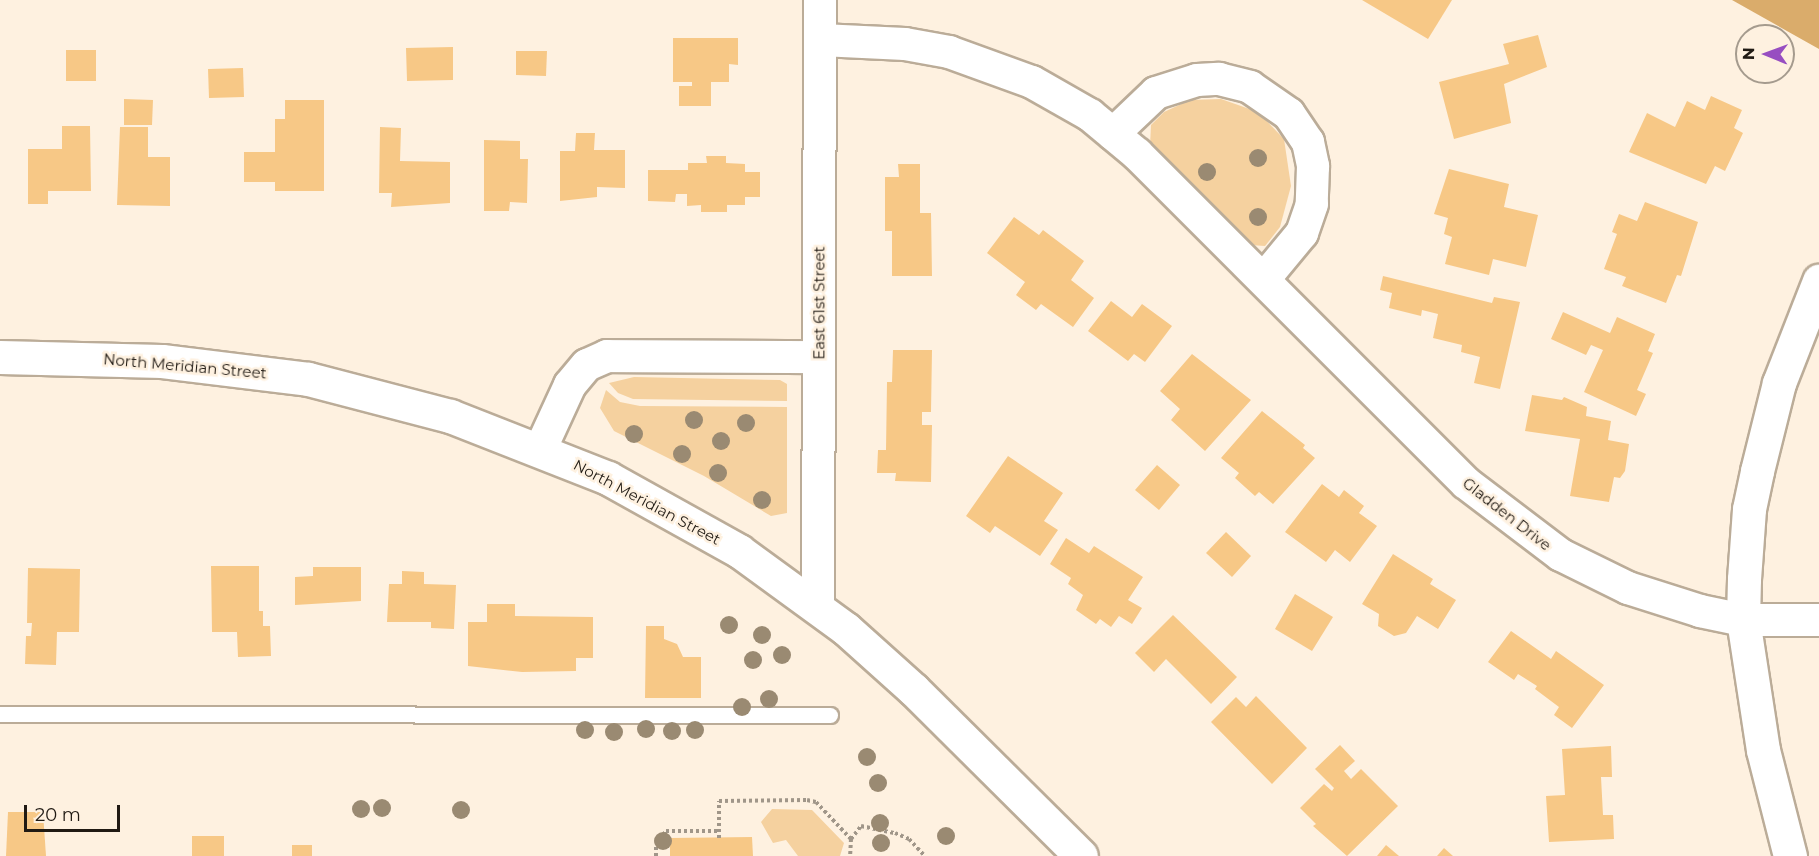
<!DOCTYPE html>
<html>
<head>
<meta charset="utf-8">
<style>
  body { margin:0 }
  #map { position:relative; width:1819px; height:856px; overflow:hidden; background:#fef1e0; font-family:Montserrat,sans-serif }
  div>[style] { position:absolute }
  .green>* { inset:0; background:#f5d19f }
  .water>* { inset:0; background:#daac6b }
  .building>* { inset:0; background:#f7c886 }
  .path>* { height:4px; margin-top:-2px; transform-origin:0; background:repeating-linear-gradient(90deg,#a09689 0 3px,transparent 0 6px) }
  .roads { filter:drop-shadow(2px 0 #bbac98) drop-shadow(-2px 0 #bbac98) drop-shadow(0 2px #bbac98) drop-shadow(0 -2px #bbac98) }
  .service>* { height:15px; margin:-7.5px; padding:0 7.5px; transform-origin:7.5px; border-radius:7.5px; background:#fff }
  .minor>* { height:32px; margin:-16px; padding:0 16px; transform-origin:16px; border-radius:16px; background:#fff }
  .primary>* { height:33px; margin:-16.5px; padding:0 16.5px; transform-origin:16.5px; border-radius:16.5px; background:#fff }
  .trees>* { width:18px; height:18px; margin:-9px; border-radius:50%; background:#9a8a72 }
  span { translate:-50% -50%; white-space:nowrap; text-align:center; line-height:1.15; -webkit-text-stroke:5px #fef1e0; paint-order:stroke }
  .street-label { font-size:15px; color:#201a13 }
  .north { position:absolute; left:1735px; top:24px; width:60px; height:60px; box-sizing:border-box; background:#fef1e0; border:2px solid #a59b8e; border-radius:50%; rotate:271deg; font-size:16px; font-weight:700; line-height:24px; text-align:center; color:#201a13 }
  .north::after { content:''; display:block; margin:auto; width:21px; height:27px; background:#974ec1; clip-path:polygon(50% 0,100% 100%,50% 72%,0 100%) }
  .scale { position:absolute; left:24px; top:805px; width:96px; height:27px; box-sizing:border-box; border:3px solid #201a13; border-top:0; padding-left:8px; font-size:18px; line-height:21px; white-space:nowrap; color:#201a13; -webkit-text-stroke:4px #fef1e0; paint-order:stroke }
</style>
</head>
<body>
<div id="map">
  <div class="green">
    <i style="clip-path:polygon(1221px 99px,1258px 112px,1284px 139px,1291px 186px,1280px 227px,1265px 246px,1250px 245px,1150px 146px,1151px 125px,1164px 112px,1190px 100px)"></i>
    <i style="clip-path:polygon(634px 377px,780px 380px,787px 384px,787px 401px,633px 399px,618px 393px,609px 383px)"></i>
    <i style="clip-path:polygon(606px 390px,620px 402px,640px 406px,787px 407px,787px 513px,771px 516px,704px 476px,614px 431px,600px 408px)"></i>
    <i style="clip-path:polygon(772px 809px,812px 810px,844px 843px,840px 856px,798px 856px,786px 840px,773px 843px,761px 822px)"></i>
  </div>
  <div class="water">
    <i style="clip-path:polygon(1731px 0,1819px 0,1819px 49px,1732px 0)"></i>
  </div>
  <div class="building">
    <i style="clip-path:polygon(1362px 0,1452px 0,1428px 39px)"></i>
    <i style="clip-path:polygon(1538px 35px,1547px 67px,1504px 84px,1511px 123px,1454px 139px,1439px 82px,1509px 64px,1503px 44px)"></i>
    <i style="clip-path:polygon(673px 38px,738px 38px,738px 65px,729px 64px,729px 82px,711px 82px,711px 106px,679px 106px,679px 86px,692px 86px,692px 82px,673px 82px)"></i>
    <i style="clip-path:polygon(453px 47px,453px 80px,407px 81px,406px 48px)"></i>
    <i style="clip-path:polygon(66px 50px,96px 50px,96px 81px,66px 81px)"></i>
    <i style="clip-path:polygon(516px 51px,547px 51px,546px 76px,516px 75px)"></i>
    <i style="clip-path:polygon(243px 68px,244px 97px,209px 98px,208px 69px)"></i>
    <i style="clip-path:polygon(1711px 96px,1742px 110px,1734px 128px,1743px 133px,1725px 171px,1715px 166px,1706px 184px,1629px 152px,1647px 113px,1675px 127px,1687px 101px,1705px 110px)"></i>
    <i style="clip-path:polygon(124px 99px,153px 100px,152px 125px,124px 125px)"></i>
    <i style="clip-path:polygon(285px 100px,324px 100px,324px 191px,275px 191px,275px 182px,244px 182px,244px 152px,275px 152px,275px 119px,285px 119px)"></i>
    <i style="clip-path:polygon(62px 126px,90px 126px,91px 191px,48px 191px,48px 204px,28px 204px,28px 149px,62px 149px)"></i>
    <i style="clip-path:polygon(120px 127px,148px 127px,148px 157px,170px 157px,170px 206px,117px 205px)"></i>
    <i style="clip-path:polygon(380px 127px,401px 128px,400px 161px,450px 162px,450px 203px,391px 207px,392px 193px,379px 193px)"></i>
    <i style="clip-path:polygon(576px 133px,595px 133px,594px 150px,625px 150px,625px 188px,597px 187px,597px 197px,560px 201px,560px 151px,575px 151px)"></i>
    <i style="clip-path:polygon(484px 140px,520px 141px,520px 159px,528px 159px,527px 203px,510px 202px,509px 211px,484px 211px)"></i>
    <i style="clip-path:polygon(706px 156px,726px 156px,726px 163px,745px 164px,745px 172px,760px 172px,760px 197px,745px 197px,745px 205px,727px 205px,727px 212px,701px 212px,701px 205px,687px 206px,687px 194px,676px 194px,675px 202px,648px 201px,648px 170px,688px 170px,688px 163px,707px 163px)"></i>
    <i style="clip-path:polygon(898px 164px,920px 164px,920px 213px,931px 213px,932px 276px,892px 276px,892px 231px,885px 231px,885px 177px,899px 177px)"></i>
    <i style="clip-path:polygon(1449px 169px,1509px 184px,1504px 207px,1538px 215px,1526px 267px,1493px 259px,1489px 275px,1445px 264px,1452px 237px,1444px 234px,1448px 218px,1434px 214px)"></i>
    <i style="clip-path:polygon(1645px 202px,1698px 222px,1681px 276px,1677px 275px,1666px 303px,1622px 286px,1626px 277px,1604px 269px,1617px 234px,1612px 232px,1619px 214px,1637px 221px)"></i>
    <i style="clip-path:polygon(1014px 217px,1039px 235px,1043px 230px,1084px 261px,1071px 280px,1094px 298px,1073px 327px,1041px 304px,1036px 310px,1016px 295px,1025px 282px,987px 253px)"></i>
    <i style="clip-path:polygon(1383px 276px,1492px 303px,1494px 297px,1520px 302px,1500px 389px,1474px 383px,1480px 357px,1461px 352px,1462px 345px,1433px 338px,1438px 314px,1422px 310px,1421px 316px,1389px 308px,1392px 293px,1380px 290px)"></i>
    <i style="clip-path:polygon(1111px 301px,1132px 317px,1142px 304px,1172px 326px,1145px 362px,1134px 354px,1128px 361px,1088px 331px)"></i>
    <i style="clip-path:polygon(1563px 312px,1610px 333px,1617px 317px,1655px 334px,1648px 351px,1653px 353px,1637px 390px,1646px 394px,1636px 416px,1584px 392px,1603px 350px,1591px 345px,1586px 355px,1551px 339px)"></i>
    <i style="clip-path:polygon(893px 350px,932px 350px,931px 412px,922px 412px,922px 425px,932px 425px,931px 482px,895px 481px,896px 473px,877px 473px,878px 450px,886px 450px,887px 382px,892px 382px)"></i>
    <i style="clip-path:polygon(1192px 354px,1251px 400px,1205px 451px,1171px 420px,1180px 409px,1160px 391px)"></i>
    <i style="clip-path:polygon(1532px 395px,1562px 400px,1564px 397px,1587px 407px,1586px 416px,1611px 421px,1608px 440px,1629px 444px,1625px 471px,1620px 478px,1614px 477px,1609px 502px,1570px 496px,1580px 439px,1525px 431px)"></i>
    <i style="clip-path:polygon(1262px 411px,1305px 445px,1303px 448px,1315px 458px,1273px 504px,1259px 492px,1255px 496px,1235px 478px,1239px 473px,1221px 458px)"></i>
    <i style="clip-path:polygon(1008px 456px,1063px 493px,1044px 521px,1058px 530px,1040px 556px,995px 526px,990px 533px,966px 516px)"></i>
    <i style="clip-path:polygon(1157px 465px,1180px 485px,1159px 510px,1135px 490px)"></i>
    <i style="clip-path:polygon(1322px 484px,1339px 497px,1344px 490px,1364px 506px,1359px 513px,1377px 526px,1350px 562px,1335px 550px,1326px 562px,1285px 532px)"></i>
    <i style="clip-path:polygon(1226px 532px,1251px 556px,1232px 577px,1206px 553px)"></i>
    <i style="clip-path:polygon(1066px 538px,1089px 553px,1094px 546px,1143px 577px,1128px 600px,1142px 608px,1132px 624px,1119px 616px,1111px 627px,1100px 619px,1096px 624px,1076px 610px,1083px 595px,1068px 584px,1071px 578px,1050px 564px)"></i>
    <i style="clip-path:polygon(1393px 554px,1433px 579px,1430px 584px,1456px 600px,1438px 629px,1417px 616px,1406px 633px,1394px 636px,1378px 626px,1379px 614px,1362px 604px)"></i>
    <i style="clip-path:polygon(211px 566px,259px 566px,259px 611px,263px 611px,263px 626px,270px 626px,271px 656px,238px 657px,237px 632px,212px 632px)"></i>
    <i style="clip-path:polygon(313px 567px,361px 567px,361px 601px,295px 605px,295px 577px,313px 576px)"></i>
    <i style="clip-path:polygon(28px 568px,80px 569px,79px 632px,57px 632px,56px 665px,25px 664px,26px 636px,31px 636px,32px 623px,27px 623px)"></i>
    <i style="clip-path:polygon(402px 571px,424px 572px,424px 584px,456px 585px,454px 629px,431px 628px,431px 622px,387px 622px,389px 584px,402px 584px)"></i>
    <i style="clip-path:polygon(1295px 594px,1333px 617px,1312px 651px,1275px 629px)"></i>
    <i style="clip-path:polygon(487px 604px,515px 604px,515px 616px,593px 617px,593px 658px,576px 658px,576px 671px,522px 672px,468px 666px,468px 622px,487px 622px)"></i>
    <i style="clip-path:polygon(1173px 615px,1237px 677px,1211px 704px,1166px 659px,1154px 672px,1135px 653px)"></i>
    <i style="clip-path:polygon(646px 626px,664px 626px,664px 639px,677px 644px,683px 657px,701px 657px,701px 698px,645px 698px)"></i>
    <i style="clip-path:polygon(1511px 631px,1551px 659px,1556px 651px,1604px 685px,1572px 728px,1554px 715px,1559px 707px,1535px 689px,1537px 686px,1518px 674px,1514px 680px,1488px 662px)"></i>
    <i style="clip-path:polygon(1256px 696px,1307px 748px,1272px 784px,1211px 722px,1236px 697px,1246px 707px)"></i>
    <i style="clip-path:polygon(1340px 745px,1355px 761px,1344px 771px,1351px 779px,1361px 769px,1398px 806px,1347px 856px,1313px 826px,1316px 824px,1300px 808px,1324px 784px,1332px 791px,1334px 788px,1315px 769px)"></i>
    <i style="clip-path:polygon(1611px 746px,1612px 777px,1601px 777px,1603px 815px,1613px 815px,1614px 839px,1549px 842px,1546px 796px,1565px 795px,1562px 749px)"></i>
    <i style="clip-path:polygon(8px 812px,43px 812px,46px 856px,6px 856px)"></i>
    <i style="clip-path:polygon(192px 836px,224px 836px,224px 856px,192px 856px)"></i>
    <i style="clip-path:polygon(752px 837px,753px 856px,670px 856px,670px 838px)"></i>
    <i style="clip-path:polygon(292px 845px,312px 845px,312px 856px,292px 856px)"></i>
    <i style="clip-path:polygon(1386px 845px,1399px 856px,1377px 856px)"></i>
    <i style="clip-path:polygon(1444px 848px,1453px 856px,1437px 856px)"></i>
  </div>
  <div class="path">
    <i style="left:719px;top:838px;width:37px;rotate:-90deg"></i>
    <i style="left:719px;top:801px;width:88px;rotate:-0.7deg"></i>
    <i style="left:807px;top:800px;width:9px;rotate:13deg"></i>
    <i style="left:816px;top:802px;width:51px;rotate:46.6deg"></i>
    <i style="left:851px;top:839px;width:17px;rotate:93deg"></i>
    <i style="left:851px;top:839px;width:16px;rotate:-52deg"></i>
    <i style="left:861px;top:826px;width:35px;rotate:12deg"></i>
    <i style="left:895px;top:833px;width:15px;rotate:23deg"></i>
    <i style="left:909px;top:839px;width:23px;rotate:47deg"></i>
    <i style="left:656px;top:856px;width:12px;rotate:-90deg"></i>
    <i style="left:656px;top:844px;width:16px;rotate:-52deg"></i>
    <i style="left:666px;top:831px;width:53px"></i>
  </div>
  <div class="roads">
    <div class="service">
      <i style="left:0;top:714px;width:830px;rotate:0.07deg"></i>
    </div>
    <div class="minor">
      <i style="left:821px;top:40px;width:84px;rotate:2.7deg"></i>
      <i style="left:905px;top:44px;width:45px;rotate:10.3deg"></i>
      <i style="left:949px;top:52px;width:88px;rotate:19.9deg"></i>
      <i style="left:1032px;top:82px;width:67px;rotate:29.6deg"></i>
      <i style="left:1090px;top:115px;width:61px;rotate:39.7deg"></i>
      <i style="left:1137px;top:154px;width:465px;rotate:45deg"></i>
      <i style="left:1466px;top:483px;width:119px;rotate:37.2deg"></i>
      <i style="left:1561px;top:555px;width:75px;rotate:26.2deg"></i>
      <i style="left:1628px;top:588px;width:76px;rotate:17.7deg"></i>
      <i style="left:1700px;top:611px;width:44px;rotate:11.8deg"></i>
      <i style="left:1743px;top:620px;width:76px"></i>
      <i style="left:1113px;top:134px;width:59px;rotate:-43.6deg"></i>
      <i style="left:1156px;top:93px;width:43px;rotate:-17.6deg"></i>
      <i style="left:1197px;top:80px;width:22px;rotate:-3deg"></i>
      <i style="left:1219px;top:79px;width:32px;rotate:14deg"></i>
      <i style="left:1250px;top:87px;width:47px;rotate:34.7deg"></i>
      <i style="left:1289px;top:114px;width:34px;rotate:56deg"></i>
      <i style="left:1308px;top:142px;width:25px;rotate:78deg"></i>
      <i style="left:1313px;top:166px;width:38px;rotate:92deg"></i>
      <i style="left:1312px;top:204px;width:31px;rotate:109deg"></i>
      <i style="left:1302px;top:233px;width:60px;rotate:129.6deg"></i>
      <i style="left:541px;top:448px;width:69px;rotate:-65.3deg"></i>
      <i style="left:570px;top:385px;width:26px;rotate:-50deg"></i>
      <i style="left:587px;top:365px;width:22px;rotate:-24deg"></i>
      <i style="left:607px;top:356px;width:212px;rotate:0.3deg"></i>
      <i style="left:818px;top:607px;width:607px;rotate:-89.81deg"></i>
    </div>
    <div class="primary">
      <i style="left:0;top:357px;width:162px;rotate:1.4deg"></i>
      <i style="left:162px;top:361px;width:147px;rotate:7deg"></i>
      <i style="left:308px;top:379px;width:147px;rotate:14.6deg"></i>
      <i style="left:450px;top:416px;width:170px;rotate:21.4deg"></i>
      <i style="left:608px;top:478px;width:150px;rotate:29.1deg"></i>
      <i style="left:739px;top:551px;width:132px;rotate:36.1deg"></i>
      <i style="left:846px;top:629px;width:91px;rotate:41.9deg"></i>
      <i style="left:914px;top:690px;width:235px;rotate:44.8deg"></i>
      <i style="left:1790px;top:856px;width:109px;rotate:-104.3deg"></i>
      <i style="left:1763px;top:750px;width:132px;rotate:-98.7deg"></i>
      <i style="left:1743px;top:620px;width:41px;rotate:-88.6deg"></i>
      <i style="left:1744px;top:579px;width:70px;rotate:-85.9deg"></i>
      <i style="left:1749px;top:509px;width:39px;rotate:-78deg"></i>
      <i style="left:1757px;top:471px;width:91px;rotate:-76deg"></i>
      <i style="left:1779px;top:383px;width:110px;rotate:-68.6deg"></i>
    </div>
  </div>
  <div class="trees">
    <i style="left:1258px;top:158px"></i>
    <i style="left:1207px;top:172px"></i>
    <i style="left:1258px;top:217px"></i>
    <i style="left:694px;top:420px"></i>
    <i style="left:746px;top:423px"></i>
    <i style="left:634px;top:434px"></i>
    <i style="left:721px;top:441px"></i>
    <i style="left:682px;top:454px"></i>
    <i style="left:718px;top:473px"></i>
    <i style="left:762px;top:500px"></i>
    <i style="left:729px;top:625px"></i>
    <i style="left:762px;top:635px"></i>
    <i style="left:782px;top:655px"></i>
    <i style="left:753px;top:660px"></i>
    <i style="left:769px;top:699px"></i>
    <i style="left:742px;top:707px"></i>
    <i style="left:646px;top:729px"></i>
    <i style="left:585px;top:730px"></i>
    <i style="left:695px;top:730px"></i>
    <i style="left:672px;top:731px"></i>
    <i style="left:614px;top:732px"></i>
    <i style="left:867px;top:757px"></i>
    <i style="left:878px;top:783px"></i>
    <i style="left:382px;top:808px"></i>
    <i style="left:361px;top:809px"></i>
    <i style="left:461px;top:810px"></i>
    <i style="left:880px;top:823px"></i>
    <i style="left:946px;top:836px"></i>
    <i style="left:663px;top:841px"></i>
    <i style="left:881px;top:843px"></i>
  </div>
  <div class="street-label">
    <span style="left:819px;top:303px;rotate:-90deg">East 61st Street</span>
    <span style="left:185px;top:366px;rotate:5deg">North Meridian Street</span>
    <span style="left:647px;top:502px;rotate:28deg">North Meridian Street</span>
    <span style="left:1507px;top:514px;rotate:38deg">Gladden Drive</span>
  </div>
  <div class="north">N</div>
  <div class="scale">20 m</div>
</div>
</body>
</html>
